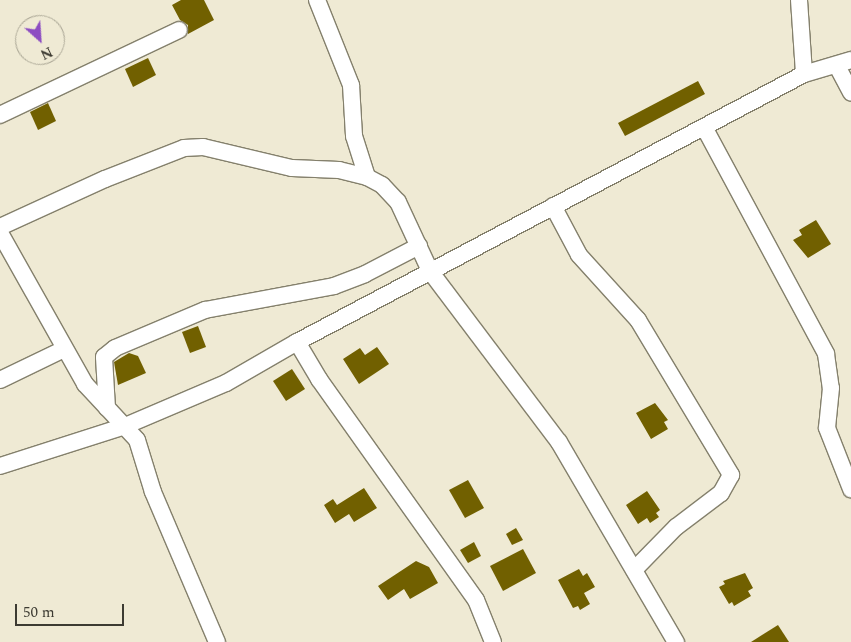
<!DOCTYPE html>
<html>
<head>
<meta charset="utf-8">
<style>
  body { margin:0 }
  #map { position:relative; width:851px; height:642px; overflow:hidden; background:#efead4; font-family:Spectral,serif }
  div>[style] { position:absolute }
  .building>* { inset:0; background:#716000 }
  .roads { filter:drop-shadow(1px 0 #84806c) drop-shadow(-1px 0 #84806c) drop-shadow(0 1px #84806c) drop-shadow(0 -1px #84806c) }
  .minor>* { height:16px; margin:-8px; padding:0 8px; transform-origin:8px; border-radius:8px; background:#fff }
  span { translate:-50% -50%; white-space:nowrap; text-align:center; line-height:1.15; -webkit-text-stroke:5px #efead4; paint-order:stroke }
  .north { position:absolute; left:15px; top:15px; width:50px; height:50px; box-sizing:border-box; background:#efead4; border:1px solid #a8a493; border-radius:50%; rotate:154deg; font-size:14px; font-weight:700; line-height:20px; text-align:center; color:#3d3b32 }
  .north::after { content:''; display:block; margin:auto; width:18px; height:22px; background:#8d4dc2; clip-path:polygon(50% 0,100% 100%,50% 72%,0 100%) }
  .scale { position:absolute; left:15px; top:604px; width:109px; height:22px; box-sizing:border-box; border:2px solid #3d3b32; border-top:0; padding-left:6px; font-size:15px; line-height:18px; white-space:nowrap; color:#3d3b32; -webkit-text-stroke:4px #efead4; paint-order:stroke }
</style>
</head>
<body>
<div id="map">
  <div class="building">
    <i style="clip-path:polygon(181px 0,204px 0,214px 20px,188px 34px,188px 25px,180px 20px,172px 5px)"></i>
    <i style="clip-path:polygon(148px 58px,156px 75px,133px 87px,125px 69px)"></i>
    <i style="clip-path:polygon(698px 81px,705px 94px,625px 136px,618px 123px)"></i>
    <i style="clip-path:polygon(48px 103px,56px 121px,38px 130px,30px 112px)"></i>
    <i style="clip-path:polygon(816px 220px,831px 244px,808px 258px,793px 240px,802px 235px,799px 230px)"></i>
    <i style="clip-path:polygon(198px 326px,206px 347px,190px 353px,182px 332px)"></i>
    <i style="clip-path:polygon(377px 347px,389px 364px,359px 384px,343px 359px,360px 348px,365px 355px)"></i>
    <i style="clip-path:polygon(129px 353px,138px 356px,146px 373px,118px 385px,114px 362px)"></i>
    <i style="clip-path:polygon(292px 369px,305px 389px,286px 401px,273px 381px)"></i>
    <i style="clip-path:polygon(655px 403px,668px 420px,664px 422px,668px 429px,651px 439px,636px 413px)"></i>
    <i style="clip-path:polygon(468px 480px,484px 508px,465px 518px,449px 490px)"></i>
    <i style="clip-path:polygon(364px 488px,377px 508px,354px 522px,349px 514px,335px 523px,324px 505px,333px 499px,337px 505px)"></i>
    <i style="clip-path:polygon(647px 491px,660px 510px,656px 513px,659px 517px,650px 523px,647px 518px,638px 524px,626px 505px)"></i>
    <i style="clip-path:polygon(516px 528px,523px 540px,512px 545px,506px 534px)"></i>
    <i style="clip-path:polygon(474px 542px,481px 556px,468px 563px,460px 550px)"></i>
    <i style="clip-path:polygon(523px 549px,536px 573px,503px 591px,490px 566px)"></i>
    <i style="clip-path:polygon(416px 561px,429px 567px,438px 583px,410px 599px,404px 589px,388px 600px,378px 586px)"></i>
    <i style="clip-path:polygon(579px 569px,583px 576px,587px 573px,595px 587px,584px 593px,590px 604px,580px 610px,578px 606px,573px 608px,558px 580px)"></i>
    <i style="clip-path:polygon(745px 573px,753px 588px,748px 591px,751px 596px,734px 606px,732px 602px,729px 604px,719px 587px,725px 584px,723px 581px)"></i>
    <i style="clip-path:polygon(778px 625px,789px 642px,751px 642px)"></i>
  </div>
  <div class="roads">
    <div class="minor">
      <i style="left:317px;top:0;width:92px;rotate:68.2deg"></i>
      <i style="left:351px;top:85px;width:51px;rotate:86.6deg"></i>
      <i style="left:354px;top:136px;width:43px;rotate:72.4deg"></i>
      <i style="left:799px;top:0;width:74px;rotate:86.1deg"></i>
      <i style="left:837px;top:66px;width:30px;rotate:62deg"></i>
      <i style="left:0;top:115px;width:198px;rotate:-25.4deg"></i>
      <i style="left:704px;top:127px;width:258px;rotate:61.7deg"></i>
      <i style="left:826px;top:354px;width:34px;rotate:82deg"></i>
      <i style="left:831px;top:388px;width:40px;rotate:95.7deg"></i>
      <i style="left:827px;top:428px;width:66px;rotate:68.5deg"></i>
      <i style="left:553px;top:206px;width:55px;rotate:62deg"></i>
      <i style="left:579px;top:255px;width:88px;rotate:47.8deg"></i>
      <i style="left:638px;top:320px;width:181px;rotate:59deg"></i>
      <i style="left:731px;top:475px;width:21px;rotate:119deg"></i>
      <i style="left:721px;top:493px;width:56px;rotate:142.9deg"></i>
      <i style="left:676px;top:527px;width:60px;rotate:134.3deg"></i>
      <i style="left:0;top:227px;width:115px;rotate:-24.6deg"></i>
      <i style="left:105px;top:179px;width:85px;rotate:-21.4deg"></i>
      <i style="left:184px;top:148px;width:19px;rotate:-3deg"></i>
      <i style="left:203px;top:147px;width:91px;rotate:13.3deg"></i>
      <i style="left:292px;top:168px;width:47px;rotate:2.4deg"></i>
      <i style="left:339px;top:170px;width:29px;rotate:14deg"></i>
      <i style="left:367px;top:177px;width:17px;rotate:28deg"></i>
      <i style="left:382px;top:185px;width:23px;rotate:47deg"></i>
      <i style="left:398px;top:202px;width:76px;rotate:65.1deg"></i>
      <i style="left:430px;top:271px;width:214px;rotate:53deg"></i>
      <i style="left:559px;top:442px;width:232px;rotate:59.7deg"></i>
      <i style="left:0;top:233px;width:173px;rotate:60.6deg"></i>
      <i style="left:85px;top:384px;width:76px;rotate:47.1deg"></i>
      <i style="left:137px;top:440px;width:54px;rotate:72.9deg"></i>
      <i style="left:153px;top:492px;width:163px;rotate:66.9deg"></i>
      <i style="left:0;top:380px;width:71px;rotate:-25.8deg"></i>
      <i style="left:107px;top:408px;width:51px;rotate:-93.4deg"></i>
      <i style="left:104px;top:357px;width:14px;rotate:-39deg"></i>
      <i style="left:115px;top:348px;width:98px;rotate:-22.9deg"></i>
      <i style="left:205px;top:310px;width:131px;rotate:-10.5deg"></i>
      <i style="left:334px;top:286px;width:33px;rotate:-21deg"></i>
      <i style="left:365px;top:274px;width:61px;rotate:-27.4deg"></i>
      <i style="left:0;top:466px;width:131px;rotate:-17.7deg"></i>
      <i style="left:125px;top:426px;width:110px;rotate:-23.1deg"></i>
      <i style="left:226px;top:383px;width:82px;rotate:-30deg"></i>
      <i style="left:493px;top:642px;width:45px;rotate:-112deg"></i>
      <i style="left:476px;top:600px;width:271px;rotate:-125.4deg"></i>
      <i style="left:319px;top:379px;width:43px;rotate:-120.7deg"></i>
      <i style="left:297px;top:342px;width:573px;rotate:-27.86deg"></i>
      <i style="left:804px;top:74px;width:49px;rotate:-16.6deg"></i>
    </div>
  </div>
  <div class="north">N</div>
  <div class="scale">50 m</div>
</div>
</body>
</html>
